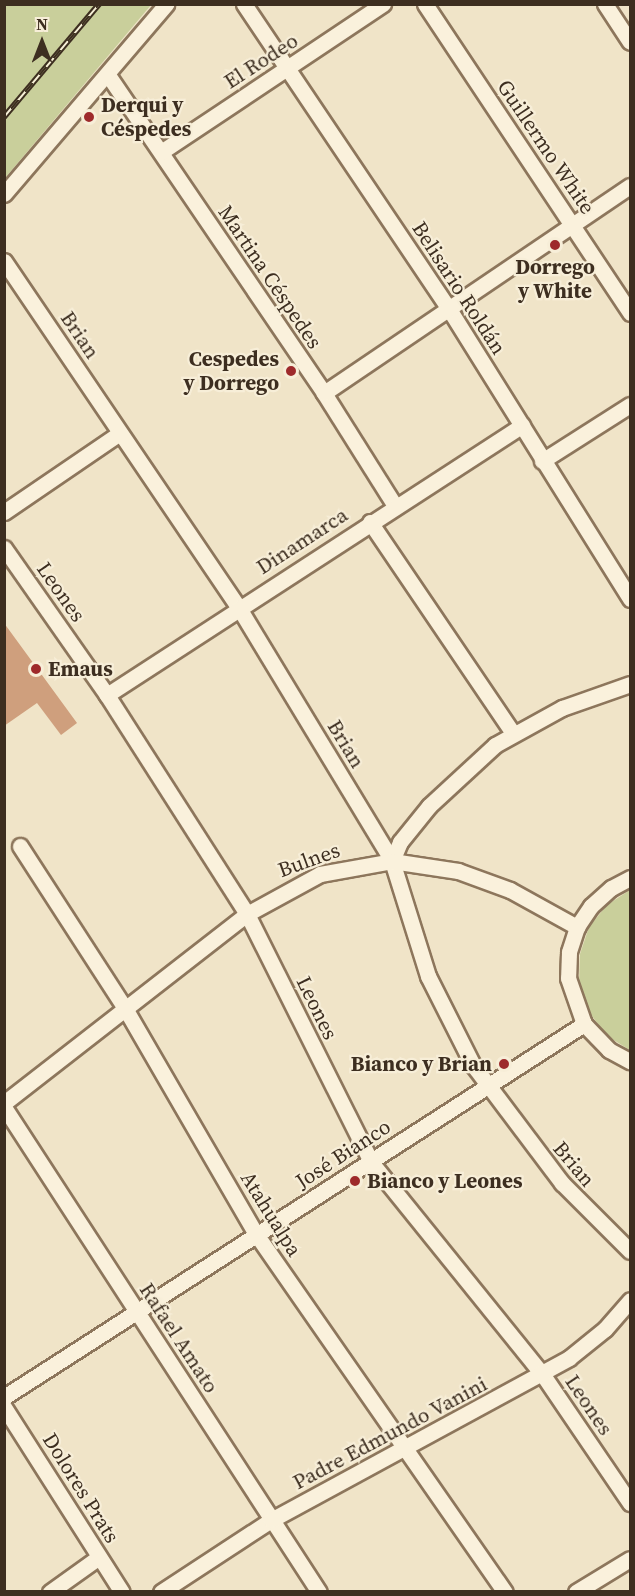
<!DOCTYPE html>
<html>
<head>
<meta charset="utf-8">
<style>
  body { margin:0 }
  #map { position:relative; width:635px; height:1596px; overflow:hidden; background:#f0e4c8; font-family:"Source Serif 4",serif }
  div>[style] { position:absolute }
  .green>* { inset:0; background:#c9cf9b }
  .building>* { inset:0; background:#cf9f7d }
  .roads { filter:drop-shadow(2px 0 #8d765c) drop-shadow(-2px 0 #8d765c) drop-shadow(0 2px #8d765c) drop-shadow(0 -2px #8d765c) }
  .minor>* { height:15px; margin:-7.5px; padding:0 7.5px; transform-origin:7.5px; border-radius:7.5px; background:#faf1dc }
  .rail>* { height:6px; margin-top:-3px; transform-origin:0; background:repeating-linear-gradient(90deg,#f7eed8 0 11px,#3d2e20 0 22px); box-sizing:border-box; border-block:2px solid #3d2e20 }
  .dots>* { width:16px; height:16px; translate:-50% -50%; box-sizing:border-box; border:3px solid #f7eed8; border-radius:50% }
  span { translate:-50% -50%; white-space:nowrap; text-align:center; line-height:1.15; -webkit-text-stroke:4.5px #f7eed8; paint-order:stroke }
  .street-label { font-size:21px; color:#3d2e20 }
  .poi-label { font-size:21px; color:#3d2e20; font-weight:700 }
  .left { translate:0 -50%; text-align:left }
  .right { translate:-100% -50%; text-align:right }
  .frame { position:absolute; inset:0; border:6px solid #3d2e20; pointer-events:none }
  .north { position:absolute; left:12px; top:12px; width:60px; height:60px; -webkit-text-stroke:4px #f7eed8; paint-order:stroke; rotate:0deg; font-size:16px; font-weight:700; line-height:24px; text-align:center; color:#3d2e20 }
  .north::after { content:''; display:block; margin:auto; width:21px; height:27px; background:#3d2e20; clip-path:polygon(50% 0,100% 100%,50% 72%,0 100%) }
</style>
</head>
<body>
<div id="map">
  <div class="green">
    <i style="clip-path:polygon(5px 4px,151px 5px,5px 178px,4px 5px)"></i>
    <i style="clip-path:polygon(630px 890px,630px 1050px,607px 1036px,589px 1012px,579px 984px,580px 954px,589px 927px,607px 905px)"></i>
  </div>
  <div class="building">
    <i style="clip-path:polygon(4px 623px,77px 723px,61px 735px,37px 703px,4px 726px)"></i>
  </div>
  <div class="roads">
    <div class="minor">
      <i style="left:244px;top:4px;width:367px;rotate:56.1deg"></i>
      <i style="left:449px;top:309px;width:342px;rotate:58deg"></i>
      <i style="left:425px;top:4px;width:371px;rotate:56.4deg"></i>
      <i style="left:605px;top:4px;width:45px;rotate:56.7deg"></i>
      <i style="left:108px;top:75px;width:384px;rotate:55.8deg"></i>
      <i style="left:324px;top:393px;width:131px;rotate:57.8deg"></i>
      <i style="left:161px;top:152px;width:267px;rotate:-33.7deg"></i>
      <i style="left:4px;top:194px;width:250px;rotate:-49.5deg"></i>
      <i style="left:4px;top:261px;width:419px;rotate:55.9deg"></i>
      <i style="left:239px;top:608px;width:296px;rotate:58.8deg"></i>
      <i style="left:392px;top:861px;width:121px;rotate:72.6deg"></i>
      <i style="left:428px;top:976px;width:100px;rotate:63.2deg"></i>
      <i style="left:473px;top:1065px;width:148px;rotate:53deg"></i>
      <i style="left:562px;top:1183px;width:96px;rotate:45deg"></i>
      <i style="left:324px;top:393px;width:369px;rotate:-34.1deg"></i>
      <i style="left:542px;top:461px;width:104px;rotate:-32.5deg"></i>
      <i style="left:4px;top:512px;width:140px;rotate:-34.3deg"></i>
      <i style="left:370px;top:522px;width:255px;rotate:55.9deg"></i>
      <i style="left:4px;top:548px;width:179px;rotate:55deg"></i>
      <i style="left:107px;top:695px;width:260px;rotate:57.4deg"></i>
      <i style="left:247px;top:914px;width:277px;rotate:63.4deg"></i>
      <i style="left:371px;top:1162px;width:274px;rotate:51.1deg"></i>
      <i style="left:543px;top:1375px;width:155px;rotate:55.8deg"></i>
      <i style="left:107px;top:695px;width:495px;rotate:-33deg"></i>
      <i style="left:20px;top:846px;width:195px;rotate:57.1deg"></i>
      <i style="left:126px;top:1010px;width:259px;rotate:59.9deg"></i>
      <i style="left:256px;top:1234px;width:436px;rotate:55.2deg"></i>
      <i style="left:392px;top:861px;width:21px;rotate:-67deg"></i>
      <i style="left:400px;top:842px;width:46px;rotate:-51.1deg"></i>
      <i style="left:429px;top:806px;width:90px;rotate:-42.7deg"></i>
      <i style="left:495px;top:745px;width:77px;rotate:-28.9deg"></i>
      <i style="left:562px;top:708px;width:72px;rotate:-19.4deg"></i>
      <i style="left:630px;top:878px;width:21px;rotate:152deg"></i>
      <i style="left:611px;top:888px;width:27px;rotate:138deg"></i>
      <i style="left:591px;top:906px;width:25px;rotate:124deg"></i>
      <i style="left:577px;top:927px;width:26px;rotate:108deg"></i>
      <i style="left:569px;top:952px;width:26px;rotate:92deg"></i>
      <i style="left:568px;top:978px;width:49px;rotate:70.8deg"></i>
      <i style="left:584px;top:1024px;width:36px;rotate:46deg"></i>
      <i style="left:609px;top:1050px;width:24px;rotate:28deg"></i>
      <i style="left:4px;top:1103px;width:308px;rotate:-37.9deg"></i>
      <i style="left:247px;top:914px;width:83px;rotate:-28.7deg"></i>
      <i style="left:320px;top:874px;width:73px;rotate:-10.2deg"></i>
      <i style="left:392px;top:861px;width:67px;rotate:8.6deg"></i>
      <i style="left:458px;top:871px;width:55px;rotate:20.1deg"></i>
      <i style="left:510px;top:890px;width:77px;rotate:28.9deg"></i>
      <i style="left:4px;top:1107px;width:578px;rotate:57deg"></i>
      <i style="left:4px;top:1397px;width:690px;rotate:-32.75deg"></i>
      <i style="left:4px;top:1407px;width:219px;rotate:57.5deg"></i>
      <i style="left:50px;top:1592px;width:60px;rotate:-35.5deg"></i>
      <i style="left:161px;top:1592px;width:131px;rotate:-33.2deg"></i>
      <i style="left:271px;top:1520px;width:339px;rotate:-28.5deg"></i>
      <i style="left:569px;top:1358px;width:46px;rotate:-38.9deg"></i>
      <i style="left:605px;top:1329px;width:38px;rotate:-49deg"></i>
      <i style="left:576px;top:1592px;width:63px;rotate:-31.4deg"></i>
    </div>
  </div>
  <div class="rail">
    <i style="left:4px;top:117px;width:148px;rotate:-49.9deg"></i>
  </div>
  <div class="dots">
    <i style="left:89px;top:117px;background:#9e2a2b"></i>
    <i style="left:555px;top:245px;background:#9e2a2b"></i>
    <i style="left:291px;top:371px;background:#9e2a2b"></i>
    <i style="left:36px;top:669px;background:#9e2a2b"></i>
    <i style="left:504px;top:1064px;background:#9e2a2b"></i>
    <i style="left:355px;top:1181px;background:#9e2a2b"></i>
  </div>
  <div class="street-label">
    <span style="left:261px;top:61px;rotate:-33deg">El Rodeo</span>
    <span style="left:546px;top:147px;rotate:56deg">Guillermo White</span>
    <span style="left:270px;top:277px;rotate:56deg">Martina Céspedes</span>
    <span style="left:459px;top:288px;rotate:57deg">Belisario Roldán</span>
    <span style="left:80px;top:335px;rotate:56deg">Brian</span>
    <span style="left:302px;top:541px;rotate:-33deg">Dinamarca</span>
    <span style="left:61px;top:592px;rotate:55deg">Leones</span>
    <span style="left:346px;top:744px;rotate:59deg">Brian</span>
    <span style="left:309px;top:860px;rotate:-20deg">Bulnes</span>
    <span style="left:317px;top:1008px;rotate:64deg">Leones</span>
    <span style="left:343px;top:1154px;rotate:-33deg">José Bianco</span>
    <span style="left:574px;top:1164px;rotate:50deg">Brian</span>
    <span style="left:271px;top:1214px;rotate:58deg">Atahualpa</span>
    <span style="left:179px;top:1338px;rotate:57deg">Rafael Amato</span>
    <span style="left:589px;top:1405px;rotate:56deg">Leones</span>
    <span style="left:390px;top:1433px;rotate:-28deg">Padre Edmundo Vanini</span>
    <span style="left:81px;top:1488px;rotate:58deg">Dolores Prats</span>
  </div>
  <div class="poi-label">
    <span class="left" style="left:101px;top:117px">Derqui y<br>Céspedes</span>
    <span style="left:555px;top:279px">Dorrego<br>y White</span>
    <span class="right" style="left:279px;top:371px">Cespedes<br>y Dorrego</span>
    <span class="left" style="left:48px;top:669px">Emaus</span>
    <span class="right" style="left:492px;top:1064px">Bianco y Brian</span>
    <span class="left" style="left:367px;top:1181px">Bianco y Leones</span>
  </div>
  <div class="frame"></div>
  <div class="north">N</div>
</div>
</body>
</html>
